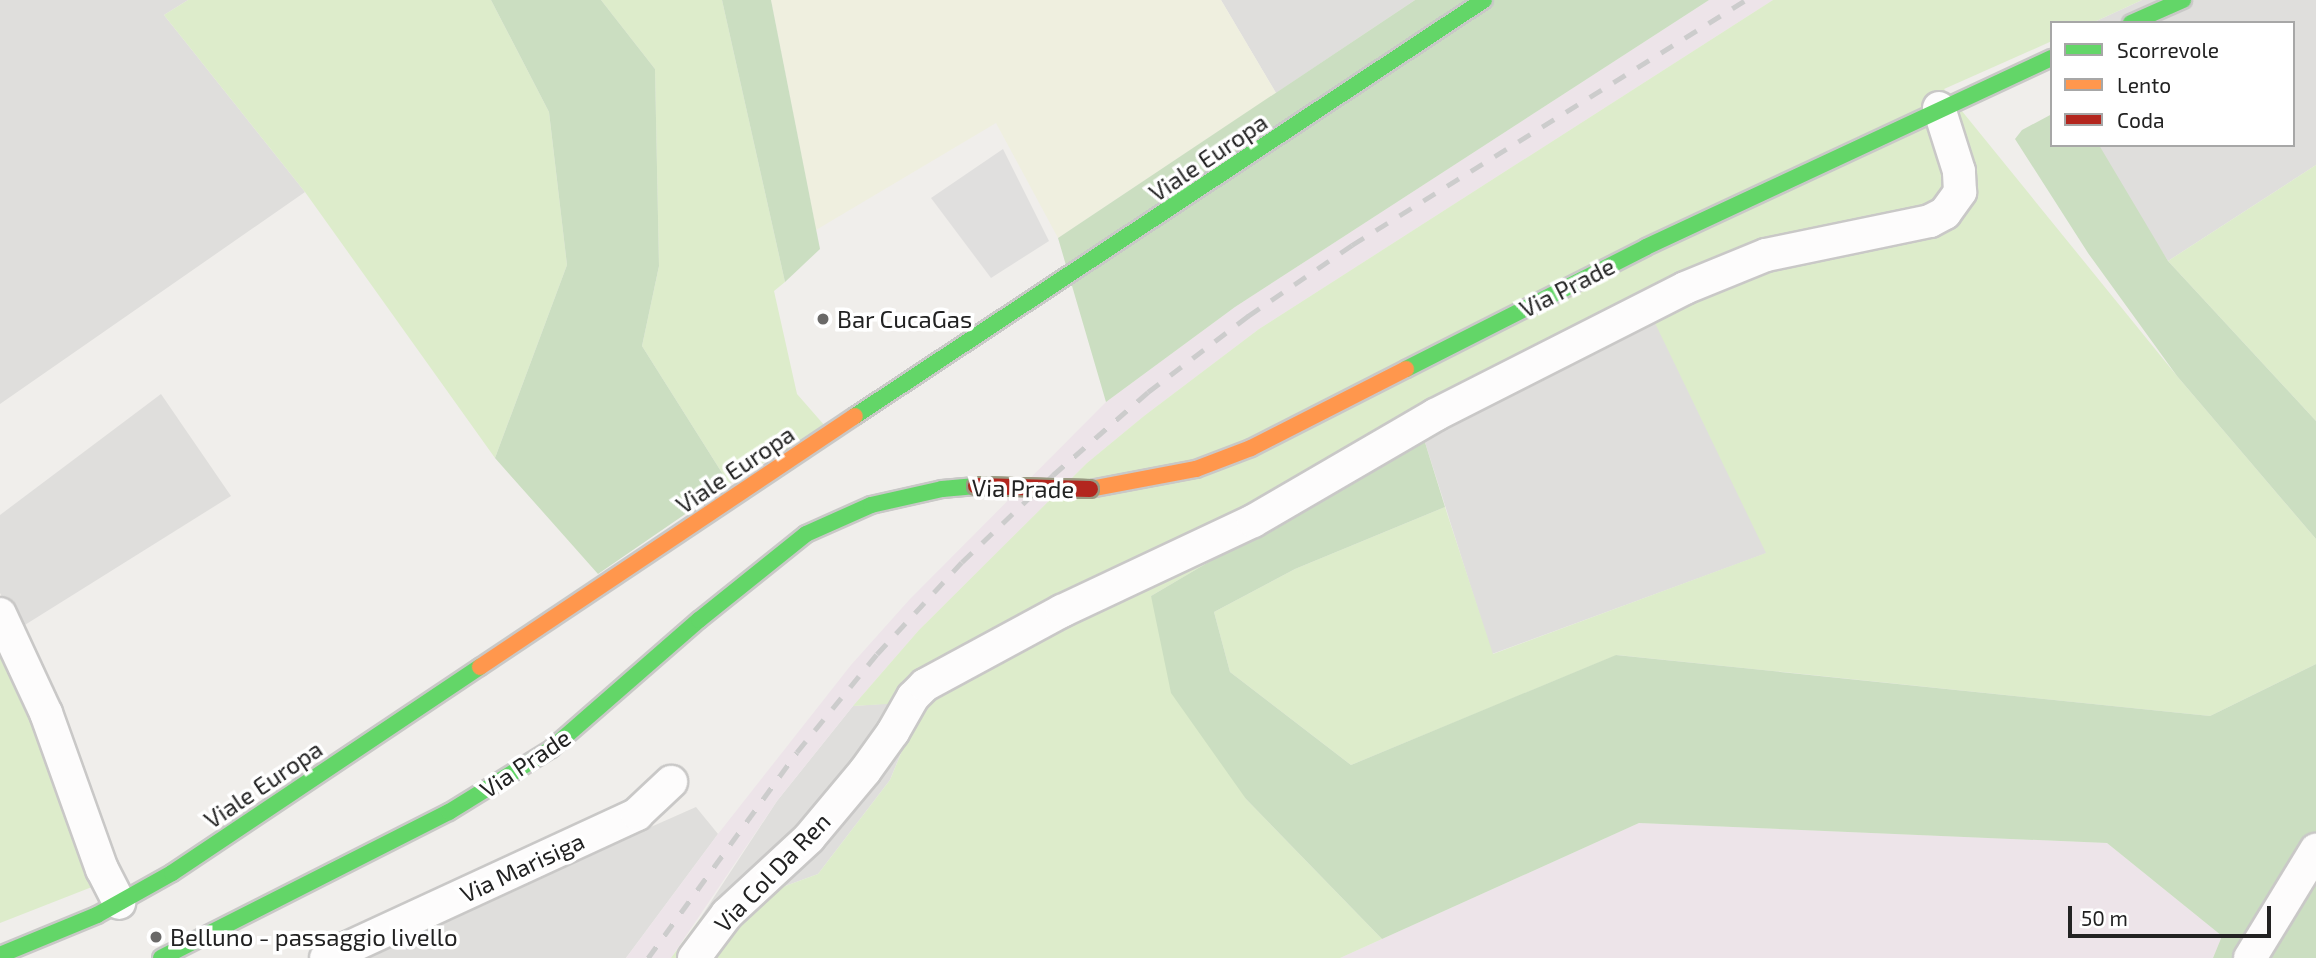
<!DOCTYPE html>
<html>
<head>
<meta charset="utf-8">
<style>
  body { margin:0 }
  #map { position:relative; width:2316px; height:958px; overflow:hidden; background:#f0eeeb; font-family:"Exo 2",sans-serif }
  div>[style] { position:absolute }
  .residential>* { inset:0; background:#dfdedc }
  .industrial>* { inset:0; background:#ede4e9 }
  .farmland>* { inset:0; background:#efefdf }
  .grass>* { inset:0; background:#ddeccb }
  .forest>* { inset:0; background:#cbdec1 }
  .parking>* { inset:0; background:#e0dfde }
  .roads { filter:drop-shadow(2px 0 #c9c8c7) drop-shadow(-2px 0 #c9c8c7) drop-shadow(0 2px #c9c8c7) drop-shadow(0 -2px #c9c8c7) }
  .street>* { height:32px; margin:-16px; padding:0 16px; transform-origin:16px; border-radius:16px; background:#fdfcfc }
  .fast>* { height:16px; margin:-8px; padding:0 8px; transform-origin:8px; border-radius:8px; background:#63d668 }
  .slow>* { height:16px; margin:-8px; padding:0 8px; transform-origin:8px; border-radius:8px; background:#ff974d }
  .rail>* { height:5px; margin-top:-2.5px; transform-origin:0; background:repeating-linear-gradient(90deg,#ccc 0 14px,transparent 0 28px) }
  .bridges { filter:drop-shadow(2px 0 #999a82) drop-shadow(-2px 0 #999a82) drop-shadow(0 2px #999a82) drop-shadow(0 -2px #999a82) }
  .jam-bridge>* { height:16px; margin:-8px; padding:0 8px; transform-origin:8px; border-radius:8px; background:#b3261e }
  .dots>* { width:19px; height:19px; translate:-50% -50%; box-sizing:border-box; border:4px solid #fff; border-radius:50% }
  span { translate:-50% -50%; white-space:nowrap; text-align:center; line-height:1.15; -webkit-text-stroke:7px #fff; paint-order:stroke }
  .street-label { font-size:24px; color:#222 }
  .poi-label { font-size:24px; color:#222 }
  .left { translate:0 -50%; text-align:left }
  .legend { position:absolute; left:2050px; top:21px; width:245px; height:126px; box-sizing:border-box; background:#fff; border:2px solid #a7a7a7; margin:0; padding:9px 12px; list-style:none; font-size:21px; color:#222 }
  .legend li { display:flex; align-items:center; gap:14px; height:35px }
  .legend b { width:35px; border:2px solid #a7a7a7 }
  .scale { position:absolute; left:2068px; top:906px; width:203px; height:32px; box-sizing:border-box; border:4px solid #222; border-top:0; padding-left:9px; font-size:21px; line-height:24px; white-space:nowrap; color:#222; -webkit-text-stroke:5px #fff; paint-order:stroke }
</style>
</head>
<body>
<div id="map">
  <div class="residential">
    <i style="clip-path:polygon(0 0,188px 0,164px 15px,305px 192px,0 404px)"></i>
    <i style="clip-path:polygon(1221px 0,1415px 0,1276px 93px)"></i>
    <i style="clip-path:polygon(2142px 0,2316px 0,2316px 165px,2168px 261px,2094px 145px,2293px 145px,2293px 23px,2092px 23px)"></i>
    <i style="clip-path:polygon(1655px 321px,1767px 553px,1492px 654px,1423px 436px)"></i>
    <i style="clip-path:polygon(161px 394px,231px 496px,20px 628px,0 593px,0 515px)"></i>
    <i style="clip-path:polygon(922px 701px,890px 780px,818px 874px,701px 917px,777px 801px,853px 706px)"></i>
    <i style="clip-path:polygon(696px 807px,718px 834px,626px 958px,355px 958px)"></i>
  </div>
  <div class="industrial">
    <i style="clip-path:polygon(1709px 0,1773px 0,1259px 329px,1144px 416px,1087px 463px,919px 630px,853px 706px,777px 801px,671px 958px,626px 958px,718px 834px,851px 665px,910px 599px,1106px 402px,1235px 307px)"></i>
    <i style="clip-path:polygon(1639px 823px,2107px 843px,2222px 936px,2213px 958px,1340px 958px)"></i>
  </div>
  <div class="farmland">
    <i style="clip-path:polygon(771px 0,1221px 0,1276px 93px,1058px 238px,996px 123px,816px 230px)"></i>
  </div>
  <div class="grass">
    <i style="clip-path:polygon(188px 0,491px 0,549px 112px,567px 265px,495px 458px,305px 192px,164px 15px)"></i>
    <i style="clip-path:polygon(601px 0,722px 0,785px 282px,774px 291px,797px 394px,825px 426px,729px 484px,642px 346px,659px 266px,655px 69px)"></i>
    <i style="clip-path:polygon(1773px 0,2142px 0,2092px 23px,2052px 23px,2052px 41px,1944px 89px,2177px 376px,2316px 539px,2316px 664px,2210px 716px,1617px 655px,1351px 765px,1230px 672px,1214px 612px,1295px 569px,1445px 507px,1493px 654px,1766px 553px,1654px 321px,1423px 436px,1151px 596px,1246px 799px,1382px 939px,1340px 958px,671px 958px,701px 917px,818px 874px,890px 780px,922px 702px,853px 706px,919px 630px,1087px 463px,1144px 416px,1259px 329px)"></i>
    <i style="clip-path:polygon(2316px 165px,2316px 421px,2168px 261px)"></i>
    <i style="clip-path:polygon(0 629px,54px 789px,97px 885px,0 923px)"></i>
  </div>
  <div class="forest">
    <i style="clip-path:polygon(491px 0,601px 0,655px 69px,659px 266px,642px 346px,729px 484px,598px 574px,495px 458px,567px 265px,549px 112px)"></i>
    <i style="clip-path:polygon(722px 0,771px 0,820px 249px,785px 282px)"></i>
    <i style="clip-path:polygon(1415px 0,1709px 0,1235px 307px,1106px 402px,1058px 238px)"></i>
    <i style="clip-path:polygon(2052px 114px,2052px 145px,2099px 145px,2168px 261px,2316px 421px,2316px 539px,2177px 376px,2088px 253px,2015px 139px,2022px 130px)"></i>
    <i style="clip-path:polygon(1423px 436px,1445px 507px,1295px 569px,1214px 612px,1230px 672px,1351px 765px,1616px 655px,2210px 716px,2316px 664px,2316px 958px,2213px 958px,2222px 936px,2107px 843px,1639px 823px,1382px 939px,1246px 799px,1171px 693px,1151px 596px)"></i>
  </div>
  <div class="parking">
    <i style="clip-path:polygon(1003px 149px,1049px 241px,991px 278px,931px 198px)"></i>
  </div>
  <div class="roads">
    <div class="street">
      <i style="left:0;top:614px;width:109px;rotate:65.1deg"></i>
      <i style="left:46px;top:713px;width:166px;rotate:70.3deg"></i>
      <i style="left:102px;top:869px;width:38px;rotate:63deg"></i>
      <i style="left:326px;top:958px;width:343px;rotate:-24.8deg"></i>
      <i style="left:637px;top:814px;width:47px;rotate:-43.3deg"></i>
      <i style="left:694px;top:958px;width:55px;rotate:-53.1deg"></i>
      <i style="left:727px;top:914px;width:112px;rotate:-42.8deg"></i>
      <i style="left:809px;top:838px;width:87px;rotate:-50.1deg"></i>
      <i style="left:865px;top:771px;width:48px;rotate:-54.3deg"></i>
      <i style="left:893px;top:732px;width:40px;rotate:-60.3deg"></i>
      <i style="left:913px;top:697px;width:17px;rotate:-45deg"></i>
      <i style="left:925px;top:685px;width:156px;rotate:-28.4deg"></i>
      <i style="left:1062px;top:611px;width:211px;rotate:-25.2deg"></i>
      <i style="left:1253px;top:521px;width:211px;rotate:-30.2deg"></i>
      <i style="left:1435px;top:415px;width:280px;rotate:-26.9deg"></i>
      <i style="left:1685px;top:288px;width:87px;rotate:-22.2deg"></i>
      <i style="left:1766px;top:255px;width:167px;rotate:-11.7deg"></i>
      <i style="left:1930px;top:221px;width:17px;rotate:-28deg"></i>
      <i style="left:1945px;top:213px;width:26px;rotate:-54deg"></i>
      <i style="left:1960px;top:192px;width:21px;rotate:-93deg"></i>
      <i style="left:1959px;top:171px;width:66px;rotate:-107.6deg"></i>
      <i style="left:2250px;top:958px;width:127px;rotate:-58.6deg"></i>
    </div>
    <div class="fast">
      <i style="left:2131px;top:23px;width:57px;rotate:-23.9deg"></i>
      <i style="left:1406px;top:369px;width:269px;rotate:-26.9deg"></i>
      <i style="left:1646px;top:247px;width:448px;rotate:-25deg"></i>
      <i style="left:855px;top:416px;width:754px;rotate:-33.48deg"></i>
      <i style="left:0;top:955px;width:105px;rotate:-22.4deg"></i>
      <i style="left:97px;top:915px;width:86px;rotate:-29.2deg"></i>
      <i style="left:172px;top:873px;width:371px;rotate:-33.8deg"></i>
      <i style="left:161px;top:958px;width:323px;rotate:-26.9deg"></i>
      <i style="left:449px;top:812px;width:120px;rotate:-31.7deg"></i>
      <i style="left:551px;top:749px;width:196px;rotate:-41.1deg"></i>
      <i style="left:699px;top:620px;width:137px;rotate:-38.8deg"></i>
      <i style="left:806px;top:534px;width:71px;rotate:-24deg"></i>
      <i style="left:871px;top:505px;width:73px;rotate:-12.7deg"></i>
      <i style="left:942px;top:489px;width:34px;rotate:-5deg"></i>
    </div>
    <div class="slow">
      <i style="left:1090px;top:489px;width:108px;rotate:-10.7deg"></i>
      <i style="left:1196px;top:469px;width:59px;rotate:-20.9deg"></i>
      <i style="left:1251px;top:448px;width:174px;rotate:-27deg"></i>
      <i style="left:480px;top:667px;width:451px;rotate:-33.8deg"></i>
    </div>
  </div>
  <div class="rail">
    <i style="left:648px;top:958px;width:254px;rotate:-54.1deg"></i>
    <i style="left:797px;top:752px;width:127px;rotate:-50.8deg"></i>
    <i style="left:877px;top:654px;width:125px;rotate:-47.3deg"></i>
    <i style="left:962px;top:562px;width:126px;rotate:-43.7deg"></i>
    <i style="left:1053px;top:475px;width:126px;rotate:-41.1deg"></i>
    <i style="left:1148px;top:392px;width:126px;rotate:-37.2deg"></i>
    <i style="left:1248px;top:316px;width:126px;rotate:-34.3deg"></i>
    <i style="left:1352px;top:245px;width:463px;rotate:-31.9deg"></i>
  </div>
  <div class="bridges">
    <div class="jam-bridge">
      <i style="left:976px;top:486px;width:114px;rotate:1.5deg"></i>
    </div>
  </div>
  <div class="dots">
    <i style="left:823px;top:319px;background:#6a6968"></i>
    <i style="left:156px;top:937px;background:#6a6968"></i>
  </div>
  <div class="street-label">
    <span style="left:1208px;top:157px;rotate:-34deg">Viale Europa</span>
    <span style="left:1567px;top:287px;rotate:-27deg">Via Prade</span>
    <span style="left:735px;top:469px;rotate:-34deg">Viale Europa</span>
    <span style="left:1023px;top:488px;rotate:1deg">Via Prade</span>
    <span style="left:525px;top:763px;rotate:-34deg">Via Prade</span>
    <span style="left:263px;top:784px;rotate:-34deg">Viale Europa</span>
    <span style="left:522px;top:867px;rotate:-25deg">Via Marisiga</span>
    <span style="left:772px;top:872px;rotate:-46deg">Via Col Da Ren</span>
  </div>
  <div class="poi-label">
    <span class="left" style="left:837px;top:319px">Bar CucaGas</span>
    <span class="left" style="left:170px;top:937px">Belluno - passaggio livello</span>
  </div>
  <ul class="legend">
  <li><b style="height:9px;background:#63d668"></b>Scorrevole</li>
  <li><b style="height:9px;background:#ff974d"></b>Lento</li>
  <li><b style="height:9px;background:#b3261e"></b>Coda</li>
  </ul>
  <div class="scale">50 m</div>
</div>
</body>
</html>
